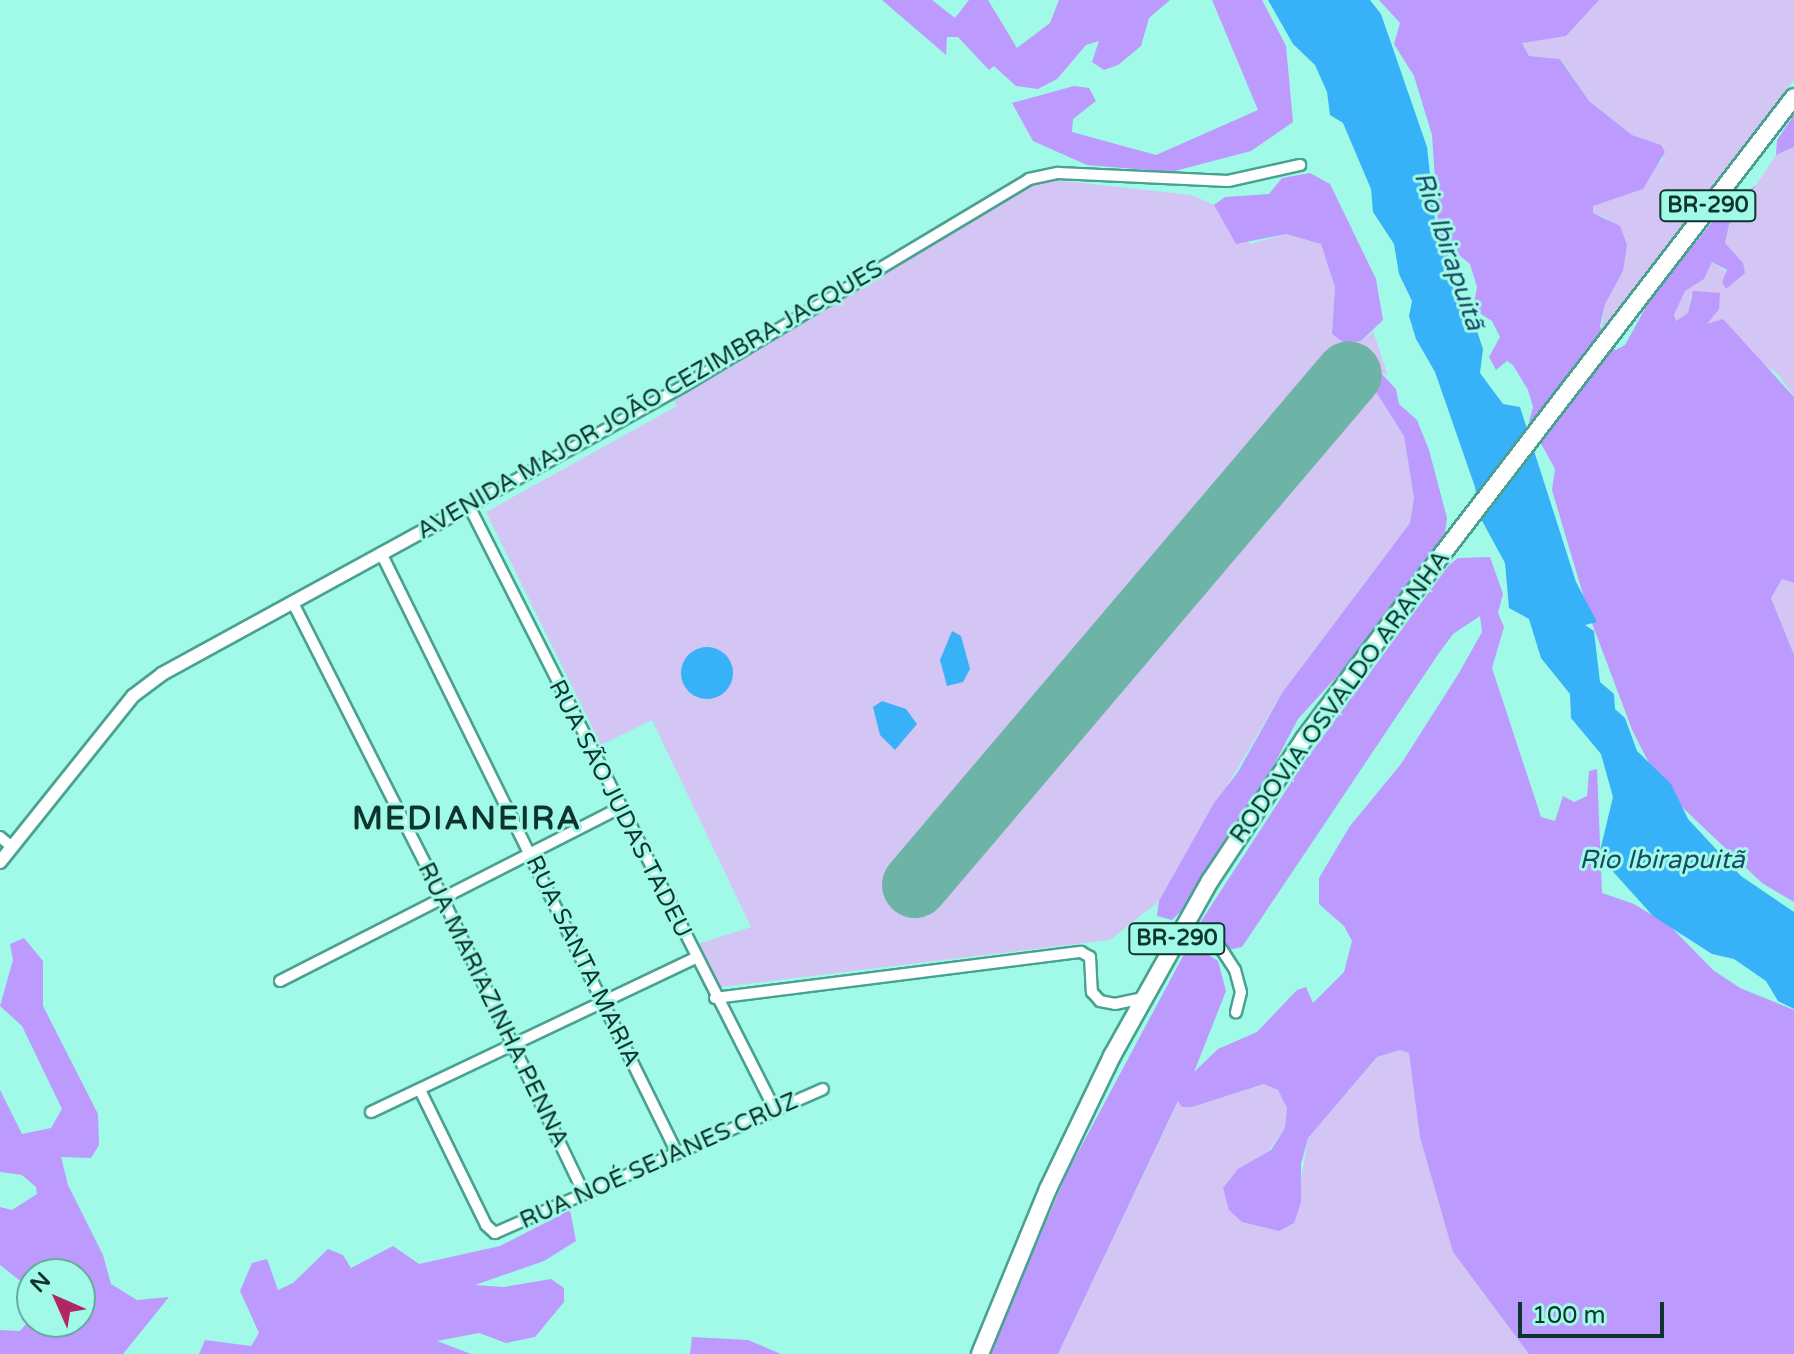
<!DOCTYPE html>
<html>
<head>
<meta charset="utf-8">
<style>
  body { margin:0 }
  #map { position:relative; width:1794px; height:1354px; overflow:hidden; background:#a1fae7; font-family:"Varela Round",sans-serif }
  div>[style] { position:absolute }
  .green>* { inset:0; background:#d4c6f4 }
  .forest>* { inset:0; background:#bc9afe }
  .water>* { inset:0; background:#37b1f7 }
  .round { border-radius:50% }
  .runway>* { height:66px; margin:-33px; padding:0 33px; transform-origin:33px; border-radius:33px; background:#6db4a6 }
  .roads { filter:drop-shadow(2px 0 #49a291) drop-shadow(-2px 0 #49a291) drop-shadow(0 2px #49a291) drop-shadow(0 -2px #49a291) }
  .minor>* { height:10px; margin:-5px; padding:0 5px; transform-origin:5px; border-radius:5px; background:#fff }
  .tertiary>* { height:12px; margin:-6px; padding:0 6px; transform-origin:6px; border-radius:6px; background:#fff }
  .trunk>* { height:16px; margin:-8px; padding:0 8px; transform-origin:8px; border-radius:8px; background:#fff }
  span { translate:-50% -50%; white-space:nowrap; text-align:center; line-height:1.15; -webkit-text-stroke:6px #a1fae7; paint-order:stroke }
  .shield-label span { padding:2px 6px; background:#a1fae7; border:2px solid; border-radius:6px; -webkit-text-stroke-width:0 }
  .shield-label { font-size:22px; color:#0e342d; font-weight:700 }
  .street-label { font-size:24px; color:#0e342d }
  .water-label { font-size:26px; color:#1b4a66; font-style:italic }
  .district-label { font-size:32px; color:#0e342d; font-weight:700; letter-spacing:2px }
  .north { position:absolute; left:16px; top:1258px; width:80px; height:80px; box-sizing:border-box; background:#a1fae7; border:2px solid #66ab9d; border-radius:50%; rotate:315deg; font-size:22px; font-weight:700; line-height:32px; text-align:center; color:#0e342d }
  .north::after { content:''; display:block; margin:auto; width:28px; height:36px; background:#b12765; clip-path:polygon(50% 0,100% 100%,50% 72%,0 100%) }
  .scale { position:absolute; left:1518px; top:1302px; width:146px; height:36px; box-sizing:border-box; border:4px solid #0e342d; border-top:0; padding-left:10px; font-size:24px; line-height:28px; white-space:nowrap; color:#0e342d; -webkit-text-stroke:6px #a1fae7; paint-order:stroke }
</style>
</head>
<body>
<div id="map">
  <div class="green">
    <i style="clip-path:polygon(1599px 0,1794px 0,1794px 80px,1601px 333px,1605px 303px,1623px 271px,1607px 218px,1592px 213px,1593px 205px,1643px 189px,1651px 169px,1663px 160px,1661px 145px,1632px 135px,1589px 101px,1561px 59px,1529px 56px,1522px 43px,1566px 36px)"></i>
    <i style="clip-path:polygon(1794px 147px,1794px 397px,1778px 374px,1706px 325px,1691px 294px,1688px 313px,1676px 322px,1674px 315px,1685px 291px,1704px 279px,1712px 262px,1728px 273px,1743px 263px,1725px 244px,1729px 226px,1776px 155px)"></i>
    <i style="clip-path:polygon(1055px 180px,1192px 195px,1214px 205px,1250px 244px,1286px 234px,1321px 244px,1335px 287px,1332px 334px,1362px 341px,1373px 331px,1388px 376px,1381px 373px,1372px 385px,1404px 436px,1414px 498px,1410px 523px,1282px 693px,1159px 901px,1110px 940px,721px 987px,698px 944px,751px 927px,652px 720px,601px 745px,486px 512px,677px 406px,674px 400px,1028px 184px)"></i>
    <i style="clip-path:polygon(1782px 579px,1794px 583px,1794px 655px,1771px 598px)"></i>
    <i style="clip-path:polygon(1400px 1050px,1409px 1052px,1453px 1252px,1529px 1354px,1058px 1354px,1179px 1100px,1192px 1107px,1265px 1084px,1278px 1090px,1287px 1108px,1285px 1128px,1264px 1157px,1238px 1170px,1294px 1223px,1308px 1138px,1377px 1057px)"></i>
  </div>
  <div class="forest">
    <i style="clip-path:polygon(882px 0,932px 0,955px 18px,969px 0,988px 0,1017px 48px,1050px 23px,1059px 0,1170px 0,1149px 18px,1141px 46px,1118px 65px,1104px 70px,1092px 62px,1099px 41px,1086px 45px,1057px 79px,1038px 89px,1016px 86px,994px 66px,989px 70px,958px 37px,947px 37px,946px 55px)"></i>
    <i style="clip-path:polygon(1212px 0,1262px 0,1286px 46px,1293px 122px,1251px 151px,1171px 172px,1087px 165px,1033px 141px,1012px 103px,1074px 86px,1089px 88px,1096px 101px,1073px 119px,1072px 132px,1156px 155px,1258px 110px)"></i>
    <i style="clip-path:polygon(1379px 0,1599px 0,1566px 36px,1522px 43px,1529px 56px,1560px 59px,1589px 101px,1632px 135px,1661px 145px,1665px 152px,1643px 189px,1593px 206px,1593px 213px,1620px 226px,1627px 245px,1623px 271px,1605px 304px,1600px 326px,1605px 346px,1616px 350px,1625px 345px,1651px 298px,1717px 216px,1756px 185px,1729px 225px,1725px 243px,1743px 263px,1745px 273px,1726px 289px,1722px 282px,1727px 270px,1712px 262px,1704px 279px,1685px 291px,1674px 315px,1676px 321px,1688px 313px,1693px 291px,1720px 293px,1719px 309px,1707px 324px,1723px 319px,1794px 397px,1794px 583px,1782px 579px,1771px 598px,1794px 655px,1794px 902px,1762px 883px,1662px 788px,1633px 732px,1590px 618px,1552px 490px,1555px 469px,1529px 422px,1533px 407px,1528px 390px,1513px 365px,1507px 361px,1496px 370px,1489px 357px,1500px 337px,1492px 321px,1473px 309px,1477px 287px,1470px 264px,1459px 255px,1447px 254px,1439px 241px,1432px 135px,1414px 76px,1394px 44px,1400px 23px)"></i>
    <i style="clip-path:polygon(1794px 115px,1794px 147px,1776px 155px,1777px 140px)"></i>
    <i style="clip-path:polygon(1310px 173px,1330px 184px,1376px 279px,1383px 320px,1361px 341px,1344px 343px,1332px 334px,1335px 287px,1321px 244px,1286px 234px,1236px 244px,1214px 205px,1225px 197px,1269px 194px,1282px 178px)"></i>
    <i style="clip-path:polygon(1381px 373px,1396px 389px,1399px 404px,1417px 420px,1429px 450px,1447px 518px,1445px 533px,1348px 664px,1298px 719px,1257px 797px,1229px 832px,1183px 909px,1172px 920px,1157px 916px,1159px 901px,1214px 803px,1238px 772px,1282px 693px,1410px 523px,1414px 498px,1404px 436px,1371px 384px)"></i>
    <i style="clip-path:polygon(1490px 557px,1503px 594px,1498px 613px,1504px 627px,1492px 668px,1541px 817px,1555px 821px,1563px 796px,1574px 802px,1587px 796px,1589px 771px,1597px 769px,1602px 893px,1634px 904px,1670px 926px,1713px 970px,1740px 988px,1794px 1010px,1794px 1354px,1529px 1354px,1453px 1252px,1420px 1137px,1409px 1053px,1400px 1050px,1377px 1057px,1308px 1138px,1301px 1164px,1301px 1202px,1294px 1223px,1279px 1231px,1242px 1222px,1229px 1210px,1223px 1188px,1238px 1169px,1271px 1150px,1285px 1128px,1287px 1108px,1278px 1090px,1264px 1084px,1192px 1107px,1182px 1107px,1178px 1101px,1058px 1354px,989px 1354px,1067px 1173px,1190px 943px,1218px 961px,1226px 991px,1194px 1072px,1218px 1049px,1257px 1032px,1297px 990px,1306px 987px,1313px 1003px,1344px 972px,1352px 941px,1344px 926px,1319px 904px,1319px 878px,1350px 826px,1401px 764px,1459px 673px,1482px 632px,1480px 616px,1453px 634px,1439px 653px,1242px 947px,1228px 950px,1198px 926px,1305px 761px,1449px 565px,1458px 558px)"></i>
    <i style="clip-path:polygon(24px 938px,43px 961px,43px 1006px,98px 1114px,99px 1145px,91px 1158px,61px 1157px,68px 1185px,103px 1255px,111px 1284px,137px 1300px,169px 1297px,123px 1354px,0 1354px,0 1330px,20px 1331px,32px 1317px,32px 1322px,80px 1322px,80px 1274px,32px 1274px,32px 1290px,0 1265px,0 1207px,12px 1210px,37px 1194px,36px 1187px,22px 1175px,0 1172px,0 1090px,22px 1134px,51px 1128px,62px 1109px,22px 1026px,0 1006px,13px 960px,10px 944px)"></i>
    <i style="clip-path:polygon(570px 1210px,576px 1241px,544px 1261px,475px 1285px,504px 1287px,551px 1279px,564px 1288px,564px 1302px,535px 1337px,506px 1343px,479px 1333px,437px 1341px,471px 1354px,199px 1354px,205px 1340px,251px 1346px,259px 1333px,240px 1291px,252px 1263px,267px 1259px,278px 1290px,293px 1283px,328px 1249px,343px 1255px,351px 1268px,393px 1246px,419px 1264px,500px 1246px)"></i>
    <i style="clip-path:polygon(692px 1337px,748px 1340px,781px 1354px,690px 1354px)"></i>
  </div>
  <div class="water">
    <i style="clip-path:polygon(1268px 0,1370px 0,1381px 14px,1427px 147px,1437px 238px,1447px 249px,1458px 305px,1472px 316px,1483px 349px,1480px 373px,1503px 404px,1520px 407px,1576px 582px,1597px 622px,1585px 625px,1594px 631px,1600px 682px,1614px 694px,1615px 709px,1625px 718px,1637px 751px,1671px 784px,1688px 819px,1741px 876px,1794px 912px,1794px 1009px,1778px 1001px,1766px 981px,1734px 959px,1712px 954px,1653px 916px,1607px 865px,1600px 851px,1613px 797px,1601px 754px,1571px 718px,1570px 694px,1541px 658px,1529px 619px,1509px 608px,1505px 563px,1480px 517px,1475px 487px,1435px 372px,1416px 339px,1409px 316px,1412px 301px,1399px 274px,1394px 244px,1373px 212px,1371px 189px,1343px 123px,1330px 115px,1327px 92px,1315px 65px,1293px 44px)"></i>
    <i style="clip-path:polygon(952px 631px,961px 636px,970px 669px,963px 682px,947px 686px,940px 660px)"></i>
    <i class="round" style="left:681px;top:647px;width:52px;height:52px"></i>
    <i style="clip-path:polygon(882px 701px,906px 709px,917px 724px,895px 750px,880px 735px,873px 707px)"></i>
  </div>
  <div class="runway">
    <i style="left:915px;top:885px;width:670px;rotate:-49.66deg"></i>
  </div>
  <div class="roads">
    <div class="minor">
      <i style="left:381px;top:553px;width:669px;rotate:63.74deg"></i>
      <i style="left:293px;top:603px;width:327px;rotate:63.1deg"></i>
      <i style="left:441px;top:895px;width:331px;rotate:64.4deg"></i>
      <i style="left:0;top:837px;width:16px;rotate:40deg"></i>
      <i style="left:1185px;top:926px;width:44px;rotate:33deg"></i>
      <i style="left:1222px;top:950px;width:24px;rotate:57deg"></i>
      <i style="left:1235px;top:970px;width:23px;rotate:75deg"></i>
      <i style="left:1241px;top:992px;width:21px;rotate:104deg"></i>
      <i style="left:280px;top:981px;width:381px;rotate:-27deg"></i>
      <i style="left:715px;top:998px;width:369px;rotate:-7.2deg"></i>
      <i style="left:1081px;top:952px;width:10px;rotate:29deg"></i>
      <i style="left:1090px;top:957px;width:35px;rotate:87deg"></i>
      <i style="left:1092px;top:992px;width:12px;rotate:48deg"></i>
      <i style="left:1100px;top:1001px;width:15px;rotate:11deg"></i>
      <i style="left:1115px;top:1004px;width:30px;rotate:-12deg"></i>
      <i style="left:420px;top:1090px;width:150px;rotate:63.9deg"></i>
      <i style="left:486px;top:1225px;width:12px;rotate:42deg"></i>
      <i style="left:495px;top:1233px;width:358px;rotate:-23.7deg"></i>
      <i style="left:775px;top:1110px;width:677px;rotate:-116.87deg"></i>
      <i style="left:469px;top:506px;width:244px;rotate:-29.2deg"></i>
      <i style="left:682px;top:387px;width:405px;rotate:-30.9deg"></i>
      <i style="left:1029px;top:179px;width:30px;rotate:-12deg"></i>
      <i style="left:1058px;top:173px;width:170px;rotate:2.7deg"></i>
      <i style="left:1228px;top:181px;width:74px;rotate:-12.5deg"></i>
      <i style="left:371px;top:1112px;width:359px;rotate:-25.4deg"></i>
    </div>
    <div class="tertiary">
      <i style="left:0;top:862px;width:213px;rotate:-51.3deg"></i>
      <i style="left:133px;top:696px;width:36px;rotate:-37deg"></i>
      <i style="left:162px;top:674px;width:350px;rotate:-28.7deg"></i>
    </div>
    <div class="trunk">
      <i style="left:980px;top:1354px;width:178px;rotate:-67.6deg"></i>
      <i style="left:1048px;top:1189px;width:148px;rotate:-64.3deg"></i>
      <i style="left:1112px;top:1056px;width:201px;rotate:-60.8deg"></i>
      <i style="left:1210px;top:881px;width:170px;rotate:-56.5deg"></i>
      <i style="left:1304px;top:739px;width:222px;rotate:-53.2deg"></i>
      <i style="left:1437px;top:561px;width:585px;rotate:-52.43deg"></i>
    </div>
  </div>
  <div class="shield-label">
    <span style="left:1708px;top:206px">BR-290</span>
    <span style="left:1177px;top:939px">BR-290</span>
  </div>
  <div class="street-label">
    <span style="left:650px;top:400px;rotate:-30deg">AVENIDA MAJOR JOÃO CEZIMBRA JACQUES</span>
    <span style="left:1340px;top:697px;rotate:-54deg">RODOVIA OSVALDO ARANHA</span>
    <span style="left:620px;top:809px;rotate:63deg">RUA SÃO JUDAS TADEU</span>
    <span style="left:583px;top:961px;rotate:64deg">RUA SANTA MARIA</span>
    <span style="left:493px;top:1005px;rotate:64deg">RUA MARIAZINHA PENNA</span>
    <span style="left:659px;top:1161px;rotate:-24deg">RUA NOÉ SEJANES CRUZ</span>
  </div>
  <div class="water-label">
    <span style="left:1449px;top:251px;rotate:71deg">Rio Ibirapuitã</span>
    <span style="left:1662px;top:860px">Rio Ibirapuitã</span>
  </div>
  <div class="district-label">
    <span style="left:467px;top:819px">MEDIANEIRA</span>
  </div>
  <div class="north">N</div>
  <div class="scale">100 m</div>
</div>
</body>
</html>
